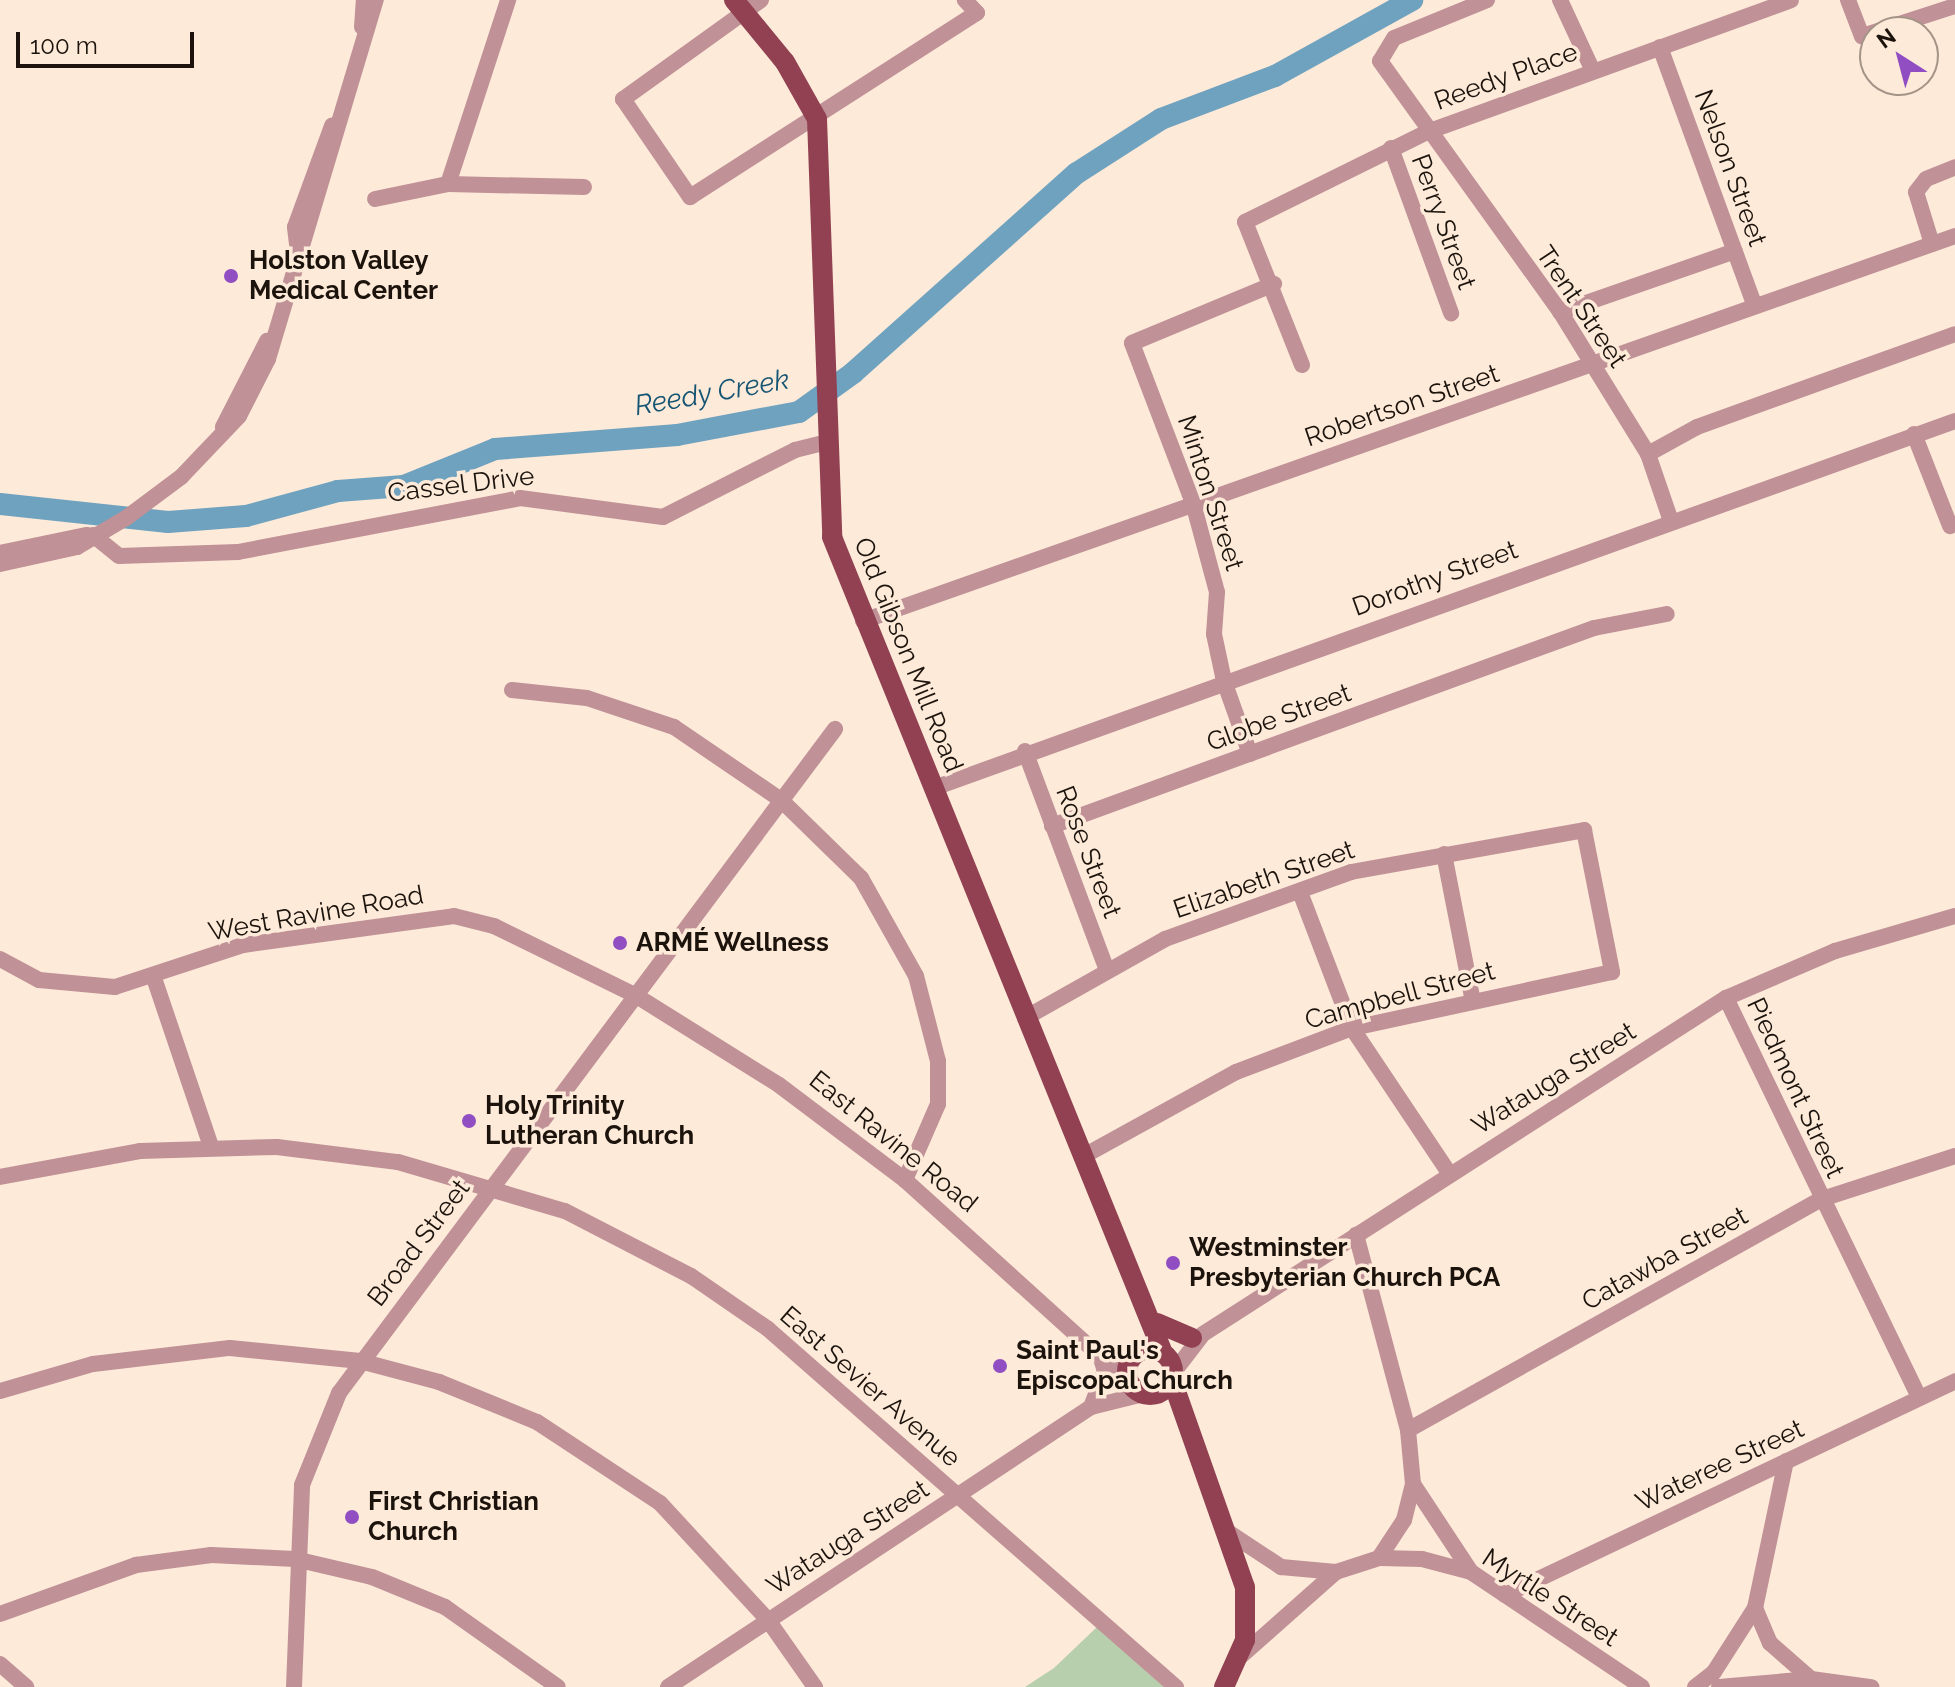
<!DOCTYPE html>
<html>
<head>
<meta charset="utf-8">
<style>
  body { margin:0 }
  #map { position:relative; width:1955px; height:1687px; overflow:hidden; background:#fdead9; font-family:Raleway,sans-serif }
  div>[style] { position:absolute }
  .green>* { inset:0; background:#b8cfae }
  .river>* { height:22px; margin:-11px; padding:0 11px; transform-origin:11px; border-radius:11px; background:#6fa2bf }
  .minor>* { height:16px; margin:-8px; padding:0 8px; transform-origin:8px; border-radius:8px; background:#c09197 }
  .major>* { height:20px; margin:-10px; padding:0 10px; transform-origin:10px; border-radius:10px; background:#914151 }
  .major>.ring { margin:-10px; padding:0; box-sizing:content-box; background:none; border:20px solid #914151; border-radius:50% }
  .dots>* { width:22px; height:22px; translate:-50% -50%; box-sizing:border-box; border:4px solid #fdead9; border-radius:50% }
  span { translate:-50% -50%; white-space:nowrap; text-align:center; line-height:1.15; -webkit-text-stroke:7px #fdead9; paint-order:stroke }
  .street-label { font-size:26px; color:#1b130c }
  .poi-label { font-size:26px; color:#1b130c; font-weight:700 }
  .left { translate:0 -50%; text-align:left }
  .water-label { font-size:28px; color:#155573; font-style:italic }
  .north { position:absolute; left:1859px; top:16px; width:80px; height:80px; box-sizing:border-box; background:#fdead9; border:2px solid #a39487; border-radius:50%; rotate:324deg; font-size:22px; font-weight:700; line-height:32px; text-align:center; color:#1b130c }
  .north::after { content:''; display:block; margin:auto; width:28px; height:36px; background:#914ec3; clip-path:polygon(50% 0,100% 100%,50% 72%,0 100%) }
  .scale { position:absolute; left:16px; top:32px; width:178px; height:36px; box-sizing:border-box; border:4px solid #1b130c; border-top:0; padding-left:10px; font-size:24px; line-height:28px; white-space:nowrap; color:#1b130c; -webkit-text-stroke:6px #fdead9; paint-order:stroke }
</style>
</head>
<body>
<div id="map">
  <div class="green">
    <i style="clip-path:polygon(1097px 1627px,1164px 1687px,1025px 1687px,1054px 1668px)"></i>
  </div>
  <div class="river">
    <i style="left:0;top:504px;width:169px;rotate:6.1deg"></i>
    <i style="left:168px;top:522px;width:78px;rotate:-4.4deg"></i>
    <i style="left:246px;top:516px;width:95px;rotate:-15.2deg"></i>
    <i style="left:338px;top:491px;width:66px;rotate:-4.3deg"></i>
    <i style="left:404px;top:486px;width:98px;rotate:-22.1deg"></i>
    <i style="left:495px;top:449px;width:183px;rotate:-4.4deg"></i>
    <i style="left:677px;top:435px;width:124px;rotate:-10.7deg"></i>
    <i style="left:799px;top:412px;width:67px;rotate:-35.8deg"></i>
    <i style="left:853px;top:373px;width:300px;rotate:-41.8deg"></i>
    <i style="left:1077px;top:173px;width:100px;rotate:-32.7deg"></i>
    <i style="left:1161px;top:119px;width:122px;rotate:-20.7deg"></i>
    <i style="left:1275px;top:76px;width:157px;rotate:-29deg"></i>
  </div>
  <div class="minor">
    <i style="left:761px;top:0;width:170px;rotate:144.3deg"></i>
    <i style="left:623px;top:99px;width:119px;rotate:55.6deg"></i>
    <i style="left:690px;top:197px;width:341px;rotate:-32.7deg"></i>
    <i style="left:977px;top:13px;width:18px;rotate:-133deg"></i>
    <i style="left:1487px;top:0;width:100px;rotate:157.8deg"></i>
    <i style="left:1394px;top:38px;width:27px;rotate:121deg"></i>
    <i style="left:1380px;top:61px;width:310px;rotate:54.3deg"></i>
    <i style="left:1561px;top:313px;width:166px;rotate:58.3deg"></i>
    <i style="left:1648px;top:454px;width:71px;rotate:71.1deg"></i>
    <i style="left:1560px;top:0;width:78px;rotate:65.1deg"></i>
    <i style="left:1848px;top:0;width:39px;rotate:69deg"></i>
    <i style="left:1862px;top:36px;width:98px;rotate:-17.9deg"></i>
    <i style="left:362px;top:27px;width:27px;rotate:-86deg"></i>
    <i style="left:1660px;top:47px;width:276px;rotate:69.9deg"></i>
    <i style="left:1391px;top:148px;width:176px;rotate:70deg"></i>
    <i style="left:448px;top:184px;width:194px;rotate:-71.9deg"></i>
    <i style="left:375px;top:199px;width:75px;rotate:-11.6deg"></i>
    <i style="left:448px;top:184px;width:136px;rotate:1.3deg"></i>
    <i style="left:297px;top:244px;width:17px;rotate:-97deg"></i>
    <i style="left:295px;top:227px;width:108px;rotate:-69.9deg"></i>
    <i style="left:1932px;top:244px;width:54px;rotate:-107.1deg"></i>
    <i style="left:1916px;top:192px;width:16px;rotate:-52deg"></i>
    <i style="left:1926px;top:179px;width:31px;rotate:-22deg"></i>
    <i style="left:1560px;top:312px;width:185px;rotate:-19.2deg"></i>
    <i style="left:1302px;top:365px;width:154px;rotate:-111.7deg"></i>
    <i style="left:1245px;top:222px;width:203px;rotate:-26.3deg"></i>
    <i style="left:1427px;top:132px;width:387px;rotate:-19.9deg"></i>
    <i style="left:223px;top:427px;width:97px;rotate:-62.9deg"></i>
    <i style="left:1914px;top:434px;width:99px;rotate:68.6deg"></i>
    <i style="left:1648px;top:454px;width:56px;rotate:-28.9deg"></i>
    <i style="left:1697px;top:427px;width:274px;rotate:-19.8deg"></i>
    <i style="left:93px;top:535px;width:33px;rotate:39deg"></i>
    <i style="left:119px;top:556px;width:119px;rotate:-1.9deg"></i>
    <i style="left:238px;top:552px;width:287px;rotate:-10.8deg"></i>
    <i style="left:520px;top:498px;width:144px;rotate:7.6deg"></i>
    <i style="left:663px;top:517px;width:148px;rotate:-26.9deg"></i>
    <i style="left:795px;top:450px;width:33px;rotate:-14deg"></i>
    <i style="left:0;top:553px;width:89px;rotate:-11.7deg"></i>
    <i style="left:0;top:564px;width:79px;rotate:-12.4deg"></i>
    <i style="left:77px;top:547px;width:57px;rotate:-30.6deg"></i>
    <i style="left:126px;top:518px;width:69px;rotate:-36.7deg"></i>
    <i style="left:181px;top:477px;width:84px;rotate:-46.4deg"></i>
    <i style="left:239px;top:416px;width:64px;rotate:-63deg"></i>
    <i style="left:268px;top:359px;width:375px;rotate:-73.3deg"></i>
    <i style="left:863px;top:621px;width:1158px;rotate:-19.42deg"></i>
    <i style="left:512px;top:690px;width:75px;rotate:6.1deg"></i>
    <i style="left:587px;top:698px;width:92px;rotate:18.4deg"></i>
    <i style="left:674px;top:727px;width:130px;rotate:34.3deg"></i>
    <i style="left:781px;top:800px;width:112px;rotate:44.3deg"></i>
    <i style="left:861px;top:878px;width:112px;rotate:60.7deg"></i>
    <i style="left:916px;top:976px;width:88px;rotate:75.5deg"></i>
    <i style="left:938px;top:1061px;width:43px;rotate:90deg"></i>
    <i style="left:938px;top:1104px;width:83px;rotate:113.5deg"></i>
    <i style="left:1025px;top:751px;width:234px;rotate:69.5deg"></i>
    <i style="left:1250px;top:754px;width:77px;rotate:-109.6deg"></i>
    <i style="left:1224px;top:681px;width:48px;rotate:-102deg"></i>
    <i style="left:1214px;top:634px;width:42px;rotate:-85.9deg"></i>
    <i style="left:1217px;top:592px;width:92px;rotate:-105.1deg"></i>
    <i style="left:1193px;top:503px;width:171px;rotate:-110.9deg"></i>
    <i style="left:1132px;top:343px;width:154px;rotate:-22.6deg"></i>
    <i style="left:934px;top:788px;width:1085px;rotate:-19.77deg"></i>
    <i style="left:1052px;top:826px;width:577px;rotate:-20.07deg"></i>
    <i style="left:1594px;top:628px;width:74px;rotate:-10.9deg"></i>
    <i style="left:1444px;top:854px;width:146px;rotate:78.9deg"></i>
    <i style="left:1300px;top:892px;width:146px;rotate:69.1deg"></i>
    <i style="left:1352px;top:1028px;width:174px;rotate:56.2deg"></i>
    <i style="left:0;top:959px;width:44px;rotate:28.3deg"></i>
    <i style="left:39px;top:980px;width:76px;rotate:5.3deg"></i>
    <i style="left:115px;top:987px;width:135px;rotate:-18.2deg"></i>
    <i style="left:243px;top:945px;width:213px;rotate:-7.8deg"></i>
    <i style="left:454px;top:916px;width:41px;rotate:14deg"></i>
    <i style="left:494px;top:926px;width:157px;rotate:26.1deg"></i>
    <i style="left:635px;top:995px;width:170px;rotate:32deg"></i>
    <i style="left:779px;top:1085px;width:158px;rotate:37deg"></i>
    <i style="left:905px;top:1180px;width:263px;rotate:42.1deg"></i>
    <i style="left:1100px;top:1356px;width:32px;rotate:32deg"></i>
    <i style="left:154px;top:978px;width:177px;rotate:71.3deg"></i>
    <i style="left:1726px;top:998px;width:443px;rotate:64.2deg"></i>
    <i style="left:1025px;top:1018px;width:161px;rotate:-29.4deg"></i>
    <i style="left:1165px;top:939px;width:198px;rotate:-19.8deg"></i>
    <i style="left:1351px;top:872px;width:237px;rotate:-10.2deg"></i>
    <i style="left:1584px;top:830px;width:145px;rotate:78.8deg"></i>
    <i style="left:1612px;top:972px;width:266px;rotate:167.8deg"></i>
    <i style="left:1352px;top:1028px;width:124px;rotate:159.2deg"></i>
    <i style="left:1236px;top:1072px;width:176px;rotate:151.1deg"></i>
    <i style="left:0;top:1177px;width:142px;rotate:-10.5deg"></i>
    <i style="left:140px;top:1151px;width:137px;rotate:-1.7deg"></i>
    <i style="left:277px;top:1147px;width:122px;rotate:7.1deg"></i>
    <i style="left:398px;top:1162px;width:174px;rotate:16.4deg"></i>
    <i style="left:565px;top:1211px;width:142px;rotate:27.3deg"></i>
    <i style="left:691px;top:1276px;width:93px;rotate:34.5deg"></i>
    <i style="left:768px;top:1329px;width:543px;rotate:41.27deg"></i>
    <i style="left:1101px;top:1356px;width:32px"></i>
    <i style="left:1173px;top:1373px;width:49px;rotate:-52.4deg"></i>
    <i style="left:1203px;top:1334px;width:622px;rotate:-32.72deg"></i>
    <i style="left:1726px;top:998px;width:119px;rotate:-23.3deg"></i>
    <i style="left:1835px;top:951px;width:125px;rotate:-16.3deg"></i>
    <i style="left:0;top:1391px;width:97px;rotate:-16.2deg"></i>
    <i style="left:93px;top:1364px;width:138px;rotate:-6.7deg"></i>
    <i style="left:230px;top:1348px;width:131px;rotate:5.7deg"></i>
    <i style="left:360px;top:1361px;width:82px;rotate:14.9deg"></i>
    <i style="left:439px;top:1382px;width:106px;rotate:22.2deg"></i>
    <i style="left:537px;top:1422px;width:147px;rotate:33.4deg"></i>
    <i style="left:660px;top:1503px;width:159px;rotate:47.3deg"></i>
    <i style="left:768px;top:1620px;width:82px;rotate:55deg"></i>
    <i style="left:1091px;top:1407px;width:39px;rotate:-69deg"></i>
    <i style="left:1105px;top:1371px;width:16px;rotate:-108deg"></i>
    <i style="left:1408px;top:1430px;width:474px;rotate:-29.2deg"></i>
    <i style="left:1822px;top:1199px;width:140px;rotate:-17.9deg"></i>
    <i style="left:1413px;top:1484px;width:105px;rotate:56.6deg"></i>
    <i style="left:1228px;top:1532px;width:64px;rotate:33.4deg"></i>
    <i style="left:1281px;top:1567px;width:55px;rotate:5.2deg"></i>
    <i style="left:1379px;top:1558px;width:43px;rotate:1.3deg"></i>
    <i style="left:1422px;top:1559px;width:51px;rotate:14.9deg"></i>
    <i style="left:1471px;top:1572px;width:206px;rotate:33.9deg"></i>
    <i style="left:1505px;top:1595px;width:498px;rotate:-25.4deg"></i>
    <i style="left:1755px;top:1608px;width:38px;rotate:67deg"></i>
    <i style="left:1770px;top:1643px;width:55px;rotate:41.3deg"></i>
    <i style="left:0;top:1614px;width:145px;rotate:-19.8deg"></i>
    <i style="left:136px;top:1565px;width:76px;rotate:-7.6deg"></i>
    <i style="left:211px;top:1555px;width:84px;rotate:2.7deg"></i>
    <i style="left:295px;top:1559px;width:79px;rotate:13.2deg"></i>
    <i style="left:372px;top:1577px;width:79px;rotate:22.3deg"></i>
    <i style="left:445px;top:1607px;width:138px;rotate:35.3deg"></i>
    <i style="left:1241px;top:1656px;width:127px;rotate:-41.5deg"></i>
    <i style="left:1336px;top:1572px;width:45px;rotate:-18deg"></i>
    <i style="left:1379px;top:1558px;width:45px;rotate:-56.7deg"></i>
    <i style="left:1404px;top:1520px;width:37px;rotate:-76deg"></i>
    <i style="left:1413px;top:1484px;width:54px;rotate:-95.3deg"></i>
    <i style="left:1408px;top:1430px;width:202px;rotate:-104.9deg"></i>
    <i style="left:0;top:1664px;width:35px;rotate:41deg"></i>
    <i style="left:294px;top:1687px;width:202px;rotate:-87.7deg"></i>
    <i style="left:302px;top:1485px;width:99px;rotate:-68.1deg"></i>
    <i style="left:339px;top:1393px;width:829px;rotate:-53.24deg"></i>
    <i style="left:668px;top:1687px;width:507px;rotate:-33.5deg"></i>
    <i style="left:1091px;top:1407px;width:54px;rotate:-14deg"></i>
    <i style="left:1695px;top:1687px;width:24px;rotate:-38deg"></i>
    <i style="left:1714px;top:1672px;width:76px;rotate:-57.4deg"></i>
    <i style="left:1755px;top:1608px;width:150px;rotate:-78.1deg"></i>
    <i style="left:1719px;top:1687px;width:92px;rotate:-5deg"></i>
    <i style="left:1811px;top:1679px;width:61px;rotate:7.6deg"></i>
  </div>
  <div class="major">
    <i style="left:734px;top:0;width:80px;rotate:50.6deg"></i>
    <i style="left:785px;top:62px;width:65px;rotate:60.7deg"></i>
    <i style="left:817px;top:119px;width:418px;rotate:87.9deg"></i>
    <i style="left:832px;top:537px;width:881px;rotate:67.92deg"></i>
    <i style="left:1157px;top:1323px;width:38px;rotate:23deg"></i>
    <i class="ring" style="left:1127px;top:1349px;width:26px;height:26px"></i>
    <i style="left:1172px;top:1380px;width:219px;rotate:70.6deg"></i>
    <i style="left:1245px;top:1587px;width:53px;rotate:90deg"></i>
    <i style="left:1245px;top:1640px;width:51px;rotate:114.1deg"></i>
  </div>
  <div class="dots">
    <i style="left:231px;top:276px;background:#914ec3"></i>
    <i style="left:620px;top:943px;background:#914ec3"></i>
    <i style="left:469px;top:1121px;background:#914ec3"></i>
    <i style="left:1173px;top:1263px;background:#914ec3"></i>
    <i style="left:1000px;top:1366px;background:#914ec3"></i>
    <i style="left:352px;top:1517px;background:#914ec3"></i>
  </div>
  <div class="street-label">
    <span style="left:1506px;top:77px;rotate:-20deg">Reedy Place</span>
    <span style="left:1730px;top:168px;rotate:70deg">Nelson Street</span>
    <span style="left:1443px;top:222px;rotate:70deg">Perry Street</span>
    <span style="left:1581px;top:307px;rotate:56deg">Trent Street</span>
    <span style="left:1402px;top:406px;rotate:-19deg">Robertson Street</span>
    <span style="left:461px;top:485px;rotate:-7deg">Cassel Drive</span>
    <span style="left:1210px;top:493px;rotate:72deg">Minton Street</span>
    <span style="left:1435px;top:579px;rotate:-20deg">Dorothy Street</span>
    <span style="left:908px;top:655px;rotate:68deg">Old Gibson Mill Road</span>
    <span style="left:1279px;top:718px;rotate:-20deg">Globe Street</span>
    <span style="left:1088px;top:852px;rotate:69deg">Rose Street</span>
    <span style="left:1264px;top:880px;rotate:-19deg">Elizabeth Street</span>
    <span style="left:316px;top:914px;rotate:-10deg">West Ravine Road</span>
    <span style="left:1400px;top:996px;rotate:-15deg">Campbell Street</span>
    <span style="left:1554px;top:1079px;rotate:-32deg">Watauga Street</span>
    <span style="left:1795px;top:1088px;rotate:65deg">Piedmont Street</span>
    <span style="left:893px;top:1142px;rotate:39deg">East Ravine Road</span>
    <span style="left:419px;top:1243px;rotate:-53deg">Broad Street</span>
    <span style="left:1665px;top:1259px;rotate:-29deg">Catawba Street</span>
    <span style="left:870px;top:1387px;rotate:41deg">East Sevier Avenue</span>
    <span style="left:1720px;top:1466px;rotate:-25deg">Wateree Street</span>
    <span style="left:848px;top:1538px;rotate:-33deg">Watauga Street</span>
    <span style="left:1550px;top:1598px;rotate:33deg">Myrtle Street</span>
  </div>
  <div class="poi-label">
    <span class="left" style="left:249px;top:276px">Holston Valley<br>Medical Center</span>
    <span class="left" style="left:636px;top:943px">ARMÉ Wellness</span>
    <span class="left" style="left:485px;top:1121px">Holy Trinity<br>Lutheran Church</span>
    <span class="left" style="left:1189px;top:1263px">Westminster<br>Presbyterian Church PCA</span>
    <span class="left" style="left:1016px;top:1366px">Saint Paul's<br>Episcopal Church</span>
    <span class="left" style="left:368px;top:1517px">First Christian<br>Church</span>
  </div>
  <div class="water-label">
    <span style="left:712px;top:393px;rotate:-10deg">Reedy Creek</span>
  </div>
  <div class="north">N</div>
  <div class="scale">100 m</div>
</div>
</body>
</html>
